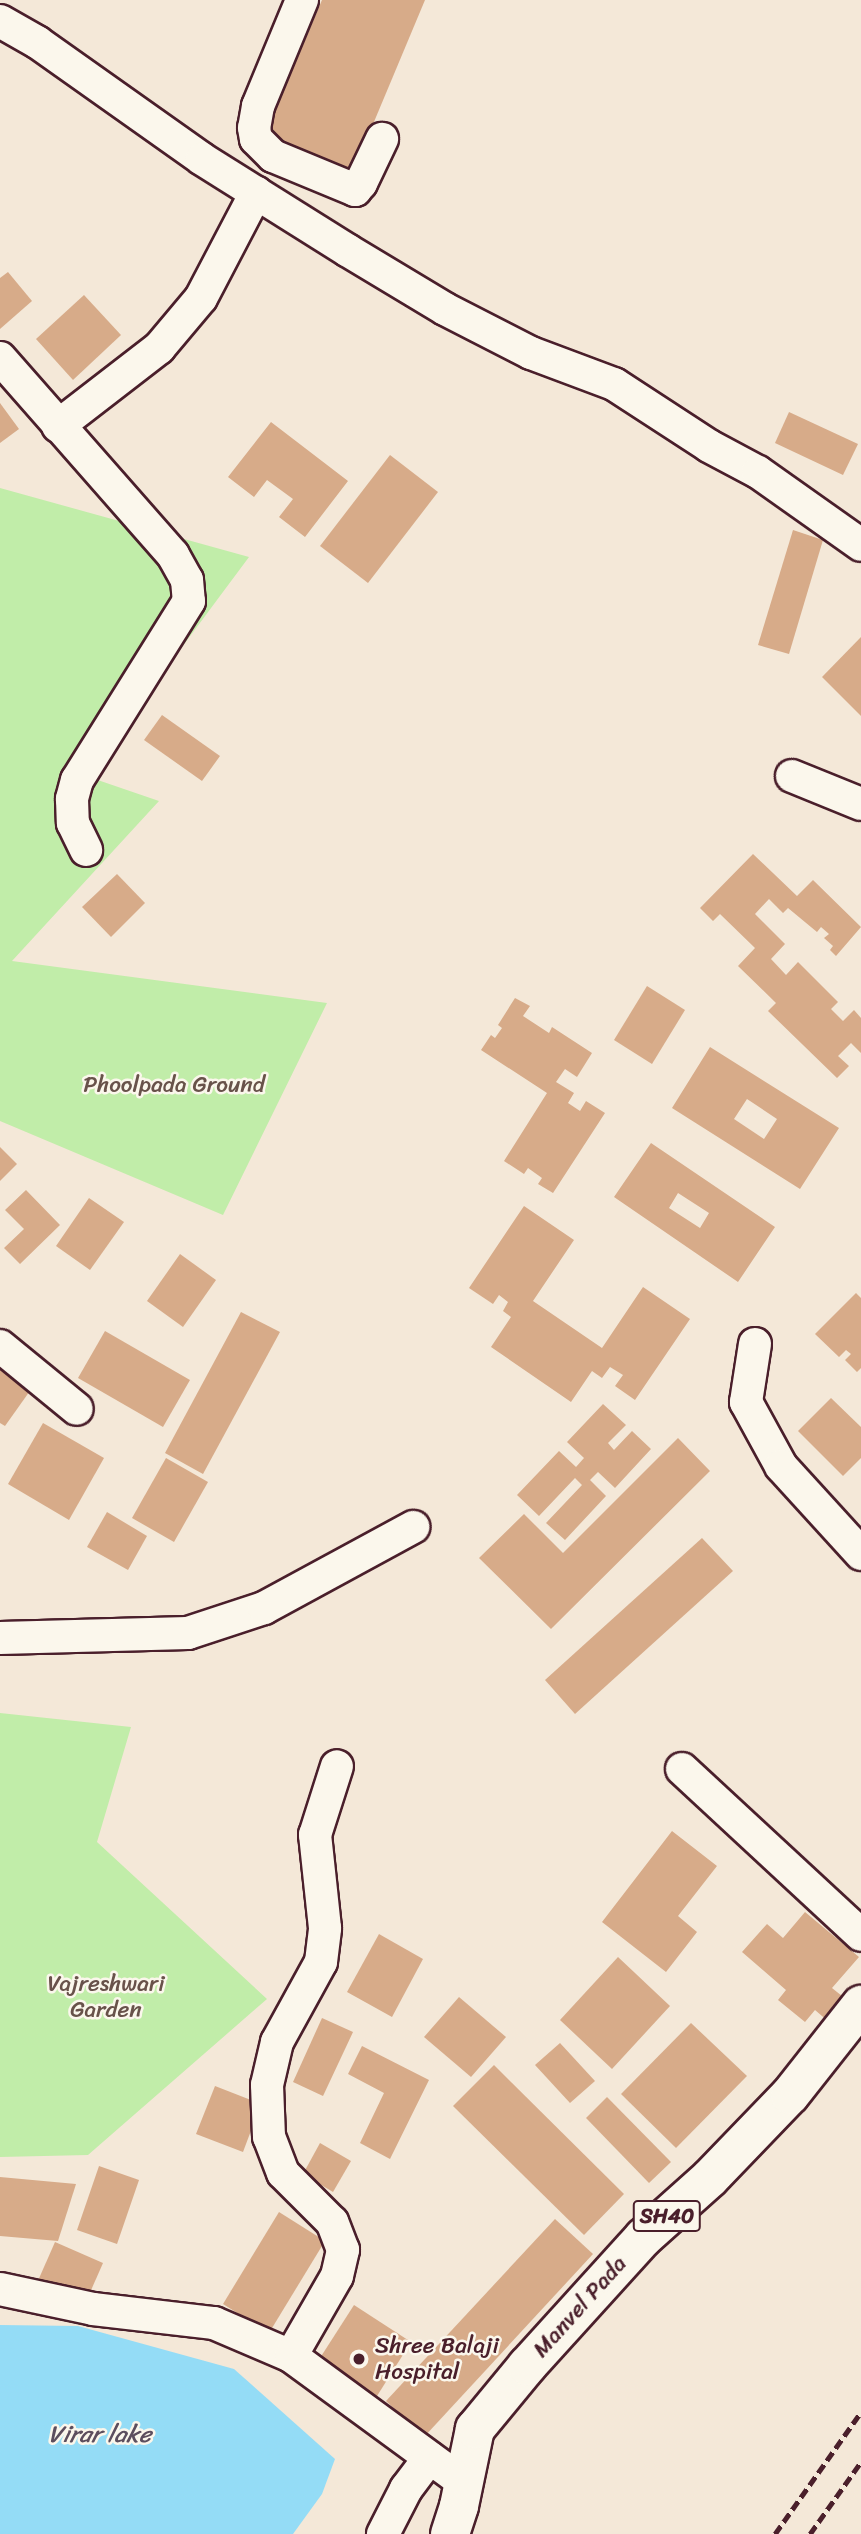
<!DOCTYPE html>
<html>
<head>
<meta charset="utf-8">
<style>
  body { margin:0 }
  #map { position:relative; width:861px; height:2534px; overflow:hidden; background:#f4e8d8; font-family:Sriracha,sans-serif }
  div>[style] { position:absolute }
  .green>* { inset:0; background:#c1eda9 }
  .water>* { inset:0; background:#94dcf6 }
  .building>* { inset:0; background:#d7ab89 }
  .roads { filter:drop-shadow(2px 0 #4a1f2b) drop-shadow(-2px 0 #4a1f2b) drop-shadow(0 2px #4a1f2b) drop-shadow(0 -2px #4a1f2b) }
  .minor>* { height:32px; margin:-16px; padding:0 16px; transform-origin:16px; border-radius:16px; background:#fbf7ec }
  .major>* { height:38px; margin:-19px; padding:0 19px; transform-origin:19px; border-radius:19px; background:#fbf7ec }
  .rail>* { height:5px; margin-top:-2.5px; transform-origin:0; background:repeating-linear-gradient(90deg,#4a1f2b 0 10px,transparent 0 15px) }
  .dots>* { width:19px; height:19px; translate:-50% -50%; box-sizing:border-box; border:4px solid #fbf7ec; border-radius:50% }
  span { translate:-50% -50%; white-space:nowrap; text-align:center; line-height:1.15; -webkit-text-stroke:5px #fbf7ec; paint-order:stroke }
  .shield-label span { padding:2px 5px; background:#fbf7ec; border:2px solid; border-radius:5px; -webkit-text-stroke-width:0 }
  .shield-label { font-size:21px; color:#4a1f2b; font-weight:700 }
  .park-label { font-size:23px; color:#68524a }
  .street-label { font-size:23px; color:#4a1f2b }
  .poi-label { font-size:23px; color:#4a1f2b }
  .left { translate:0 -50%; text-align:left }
  .water-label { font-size:24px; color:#5c4e5e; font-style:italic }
</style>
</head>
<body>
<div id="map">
  <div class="green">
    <i style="clip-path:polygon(0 488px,249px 557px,86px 776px,159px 801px,12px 961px,327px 1003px,223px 1215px,0 1121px)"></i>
    <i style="clip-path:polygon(0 1713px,131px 1727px,97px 1842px,267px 1999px,88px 2155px,0 2157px)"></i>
  </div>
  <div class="water">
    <i style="clip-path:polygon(0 2325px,78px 2326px,234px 2369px,335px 2459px,322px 2494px,293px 2534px,0 2534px)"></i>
  </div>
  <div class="building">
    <i style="clip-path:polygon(322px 0,425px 0,353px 172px,265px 134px)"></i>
    <i style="clip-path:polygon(8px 272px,32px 301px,0 329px,0 278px)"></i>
    <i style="clip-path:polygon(84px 295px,121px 335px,73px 380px,36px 339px)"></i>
    <i style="clip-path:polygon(0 403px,19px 429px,0 443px)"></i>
    <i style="clip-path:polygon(789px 412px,858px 444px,843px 475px,775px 443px)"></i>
    <i style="clip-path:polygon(271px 422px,348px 481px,305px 537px,279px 517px,293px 499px,267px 480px,254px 497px,228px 477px)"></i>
    <i style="clip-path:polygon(390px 455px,438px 492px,368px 583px,320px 546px)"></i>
    <i style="clip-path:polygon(793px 530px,823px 540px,789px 654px,758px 645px)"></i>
    <i style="clip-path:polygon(861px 637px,861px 716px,822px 677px)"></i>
    <i style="clip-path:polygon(162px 715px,220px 756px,202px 781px,144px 740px)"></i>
    <i style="clip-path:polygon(753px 854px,797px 896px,813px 880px,861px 927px,836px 956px,830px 950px,833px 946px,824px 938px,829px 934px,821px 927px,817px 932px,788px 908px,783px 913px,769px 899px,755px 914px,785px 944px,771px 959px,786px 975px,798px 962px,838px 1002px,831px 1009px,843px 1021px,854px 1010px,861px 1018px,861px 1053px,851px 1043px,838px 1056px,849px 1066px,837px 1078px,768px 1011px,776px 1003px,738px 966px,755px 948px,720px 914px,713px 921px,700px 908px)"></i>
    <i style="clip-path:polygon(117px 874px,145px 903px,111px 937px,82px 907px)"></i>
    <i style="clip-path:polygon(647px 986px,685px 1010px,652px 1064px,614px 1040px)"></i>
    <i style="clip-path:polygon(515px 998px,530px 1006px,523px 1016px,549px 1033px,552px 1027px,592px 1053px,577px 1077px,565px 1069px,556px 1082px,574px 1093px,568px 1103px,580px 1111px,586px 1101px,605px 1113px,553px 1193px,538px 1184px,542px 1178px,528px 1168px,524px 1174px,504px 1161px,547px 1093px,481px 1050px,491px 1035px,495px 1038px,502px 1028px,498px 1025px)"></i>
    <i style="clip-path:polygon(evenodd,710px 1047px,839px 1128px,800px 1189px,672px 1108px,710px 1047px,747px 1099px,777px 1119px,764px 1139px,734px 1119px,747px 1099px)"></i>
    <i style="clip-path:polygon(evenodd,651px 1143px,775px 1227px,738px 1282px,614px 1197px,651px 1143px,678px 1193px,709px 1213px,700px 1228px,669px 1208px,678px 1193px)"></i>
    <i style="clip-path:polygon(0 1147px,17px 1164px,0 1181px)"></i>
    <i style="clip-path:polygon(26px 1190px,60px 1225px,20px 1264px,4px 1248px,24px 1229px,5px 1210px)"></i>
    <i style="clip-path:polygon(89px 1198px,124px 1222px,90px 1270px,56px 1246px)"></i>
    <i style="clip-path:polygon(524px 1206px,574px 1240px,533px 1301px,602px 1348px,643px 1287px,690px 1319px,635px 1400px,615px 1386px,623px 1375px,610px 1367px,602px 1378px,592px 1371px,571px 1402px,491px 1347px,511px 1317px,503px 1311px,508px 1302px,499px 1295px,493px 1304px,469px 1288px)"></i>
    <i style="clip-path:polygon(180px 1254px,216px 1280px,183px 1327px,147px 1301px)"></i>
    <i style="clip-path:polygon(856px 1293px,861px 1298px,861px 1368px,857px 1372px,845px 1360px,851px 1354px,846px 1350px,839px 1357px,815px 1334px)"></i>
    <i style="clip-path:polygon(241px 1312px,280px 1332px,203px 1474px,165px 1453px)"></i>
    <i style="clip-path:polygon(105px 1331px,190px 1380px,163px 1427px,78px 1378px)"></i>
    <i style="clip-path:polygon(0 1366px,32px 1388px,5px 1426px,0 1423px)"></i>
    <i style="clip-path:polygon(831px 1398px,861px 1427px,861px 1458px,843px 1476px,798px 1431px)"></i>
    <i style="clip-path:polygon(603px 1404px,626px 1425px,608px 1443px,614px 1450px,632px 1431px,651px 1449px,615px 1488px,598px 1472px,590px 1480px,606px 1496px,565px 1540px,546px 1523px,582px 1485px,575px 1478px,539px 1516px,517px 1495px,559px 1451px,576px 1467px,584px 1458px,567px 1442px)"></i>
    <i style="clip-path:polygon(43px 1423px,104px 1458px,69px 1520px,8px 1484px)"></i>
    <i style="clip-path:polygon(678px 1438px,710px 1471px,551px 1629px,479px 1558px,524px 1514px,563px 1553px)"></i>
    <i style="clip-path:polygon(166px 1458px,208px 1482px,174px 1542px,132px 1518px)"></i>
    <i style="clip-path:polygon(107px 1512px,147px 1536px,128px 1570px,87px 1547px)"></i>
    <i style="clip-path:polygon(702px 1538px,733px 1571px,575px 1714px,545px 1680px)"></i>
    <i style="clip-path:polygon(672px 1831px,717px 1866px,678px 1916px,697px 1932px,666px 1972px,602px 1922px)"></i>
    <i style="clip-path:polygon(805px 1912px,859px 1957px,832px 1988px,847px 2000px,829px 2022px,815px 2010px,805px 2022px,778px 2000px,786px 1990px,742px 1952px,767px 1924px,783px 1938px)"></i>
    <i style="clip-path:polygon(379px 1934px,423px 1959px,392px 2017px,347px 1992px)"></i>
    <i style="clip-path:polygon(618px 1957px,670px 2006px,612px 2069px,560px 2020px)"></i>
    <i style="clip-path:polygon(459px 1997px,506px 2037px,471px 2077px,424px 2037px)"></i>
    <i style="clip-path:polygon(322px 2018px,353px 2032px,323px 2096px,293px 2082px)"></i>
    <i style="clip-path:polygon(691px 2023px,747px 2076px,676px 2148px,621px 2094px)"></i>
    <i style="clip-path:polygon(560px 2043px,595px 2081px,570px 2103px,535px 2065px)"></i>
    <i style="clip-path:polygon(362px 2046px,429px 2080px,390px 2159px,360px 2143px,384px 2093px,348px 2074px)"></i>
    <i style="clip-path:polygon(494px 2065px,624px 2194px,584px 2235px,453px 2106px)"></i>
    <i style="clip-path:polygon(215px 2086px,261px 2104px,243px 2152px,196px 2134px)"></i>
    <i style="clip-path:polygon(607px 2097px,671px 2162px,649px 2183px,586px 2118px)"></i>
    <i style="clip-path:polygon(320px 2143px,351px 2161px,333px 2192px,303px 2174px)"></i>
    <i style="clip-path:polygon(99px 2166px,139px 2180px,117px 2244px,77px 2230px)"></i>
    <i style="clip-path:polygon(0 2177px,76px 2184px,58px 2241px,0 2236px)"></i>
    <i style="clip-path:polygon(279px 2212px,325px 2241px,269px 2333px,223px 2304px)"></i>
    <i style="clip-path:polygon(555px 2219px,593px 2254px,424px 2437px,386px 2401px)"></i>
    <i style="clip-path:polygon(55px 2242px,103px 2263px,85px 2304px,37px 2283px)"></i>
    <i style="clip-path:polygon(354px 2305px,411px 2342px,377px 2396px,320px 2358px)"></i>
  </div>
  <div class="roads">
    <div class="minor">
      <i style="left:302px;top:0;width:115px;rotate:112.5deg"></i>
      <i style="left:258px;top:106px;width:22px;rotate:100deg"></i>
      <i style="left:254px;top:128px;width:11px;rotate:80deg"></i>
      <i style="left:256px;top:139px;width:24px;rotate:45deg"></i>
      <i style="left:273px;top:156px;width:89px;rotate:22.5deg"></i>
      <i style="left:355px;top:190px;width:9px;rotate:-49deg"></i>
      <i style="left:361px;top:183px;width:49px;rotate:-64.5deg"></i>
      <i style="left:0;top:21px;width:43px;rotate:29.6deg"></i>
      <i style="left:37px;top:42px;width:202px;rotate:35.3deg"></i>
      <i style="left:202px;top:159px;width:171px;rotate:32.1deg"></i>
      <i style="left:347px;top:250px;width:114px;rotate:31deg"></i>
      <i style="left:445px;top:309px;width:97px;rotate:27.1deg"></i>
      <i style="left:531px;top:353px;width:89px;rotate:20.5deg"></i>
      <i style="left:614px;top:384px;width:113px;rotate:33.1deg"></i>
      <i style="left:709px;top:446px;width:55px;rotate:28deg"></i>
      <i style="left:758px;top:472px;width:126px;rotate:35.3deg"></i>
      <i style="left:0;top:358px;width:262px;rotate:48.7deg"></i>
      <i style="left:173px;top:555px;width:29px;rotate:61deg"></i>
      <i style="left:187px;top:580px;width:21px;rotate:85deg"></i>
      <i style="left:189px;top:601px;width:211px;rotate:122deg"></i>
      <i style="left:77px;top:780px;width:20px;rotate:105deg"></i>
      <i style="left:72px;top:799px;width:24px;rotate:88deg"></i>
      <i style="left:73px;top:823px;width:30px;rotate:64deg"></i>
      <i style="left:58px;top:426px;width:128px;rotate:-37.7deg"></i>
      <i style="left:159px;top:348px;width:65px;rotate:-50deg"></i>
      <i style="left:201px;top:298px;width:119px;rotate:-62.4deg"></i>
      <i style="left:792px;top:776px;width:74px;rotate:22.1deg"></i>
      <i style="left:755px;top:1344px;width:59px;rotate:98.8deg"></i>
      <i style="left:746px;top:1402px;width:73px;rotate:61.3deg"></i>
      <i style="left:781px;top:1466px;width:119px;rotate:47.7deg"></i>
      <i style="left:0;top:1346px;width:99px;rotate:39.3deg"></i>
      <i style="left:0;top:1638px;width:188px;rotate:-1.5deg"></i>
      <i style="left:188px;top:1633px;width:80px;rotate:-18.2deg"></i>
      <i style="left:264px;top:1608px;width:170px;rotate:-28.5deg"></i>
      <i style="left:682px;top:1769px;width:244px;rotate:42.8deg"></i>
      <i style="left:0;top:2289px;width:95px;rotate:12.1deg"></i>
      <i style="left:93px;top:2309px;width:122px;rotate:6.6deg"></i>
      <i style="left:214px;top:2323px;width:84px;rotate:23.2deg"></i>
      <i style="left:291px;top:2356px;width:213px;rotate:36.2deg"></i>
      <i style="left:291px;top:2356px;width:92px;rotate:-60.1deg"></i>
      <i style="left:337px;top:2276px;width:27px;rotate:-77deg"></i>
      <i style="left:343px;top:2250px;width:30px;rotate:-111deg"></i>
      <i style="left:332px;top:2222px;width:69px;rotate:-135deg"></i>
      <i style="left:283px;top:2173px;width:39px;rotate:-111deg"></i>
      <i style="left:269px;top:2137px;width:52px;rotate:-92.2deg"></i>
      <i style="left:267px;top:2085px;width:44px;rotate:-76.9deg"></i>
      <i style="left:277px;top:2042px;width:91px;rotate:-61.2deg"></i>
      <i style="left:321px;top:1962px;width:34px;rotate:-83deg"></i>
      <i style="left:325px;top:1928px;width:94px;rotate:-96.1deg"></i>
      <i style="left:315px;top:1835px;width:72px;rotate:-72.3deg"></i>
      <i style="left:383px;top:2534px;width:51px;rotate:-62.9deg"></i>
      <i style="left:406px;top:2489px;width:39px;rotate:-53deg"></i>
    </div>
    <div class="major">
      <i style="left:450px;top:2534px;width:29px;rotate:-72deg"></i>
      <i style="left:459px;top:2506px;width:79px;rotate:-78.3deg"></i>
      <i style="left:475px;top:2429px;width:82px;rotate:-50.5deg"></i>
      <i style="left:527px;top:2366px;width:173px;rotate:-47.8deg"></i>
      <i style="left:643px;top:2238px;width:90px;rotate:-41.8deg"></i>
      <i style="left:710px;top:2178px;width:115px;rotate:-46.1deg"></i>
      <i style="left:790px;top:2095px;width:115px;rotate:-51.7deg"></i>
    </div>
  </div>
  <div class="rail">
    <i style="left:775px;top:2534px;width:149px;rotate:-54.8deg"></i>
    <i style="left:810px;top:2534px;width:88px;rotate:-54.7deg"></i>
  </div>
  <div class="dots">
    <i style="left:359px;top:2359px;background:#4a1f2b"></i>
  </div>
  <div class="shield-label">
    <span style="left:667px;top:2216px">SH40</span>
  </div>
  <div class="park-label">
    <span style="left:174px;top:1085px">Phoolpada Ground</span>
    <span style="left:106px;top:1997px">Vajreshwari<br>Garden</span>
  </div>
  <div class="street-label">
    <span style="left:580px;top:2307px;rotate:-48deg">Manvel Pada</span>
  </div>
  <div class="poi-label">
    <span class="left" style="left:375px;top:2359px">Shree Balaji<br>Hospital</span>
  </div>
  <div class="water-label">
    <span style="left:100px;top:2435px">Virar lake</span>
  </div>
</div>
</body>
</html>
